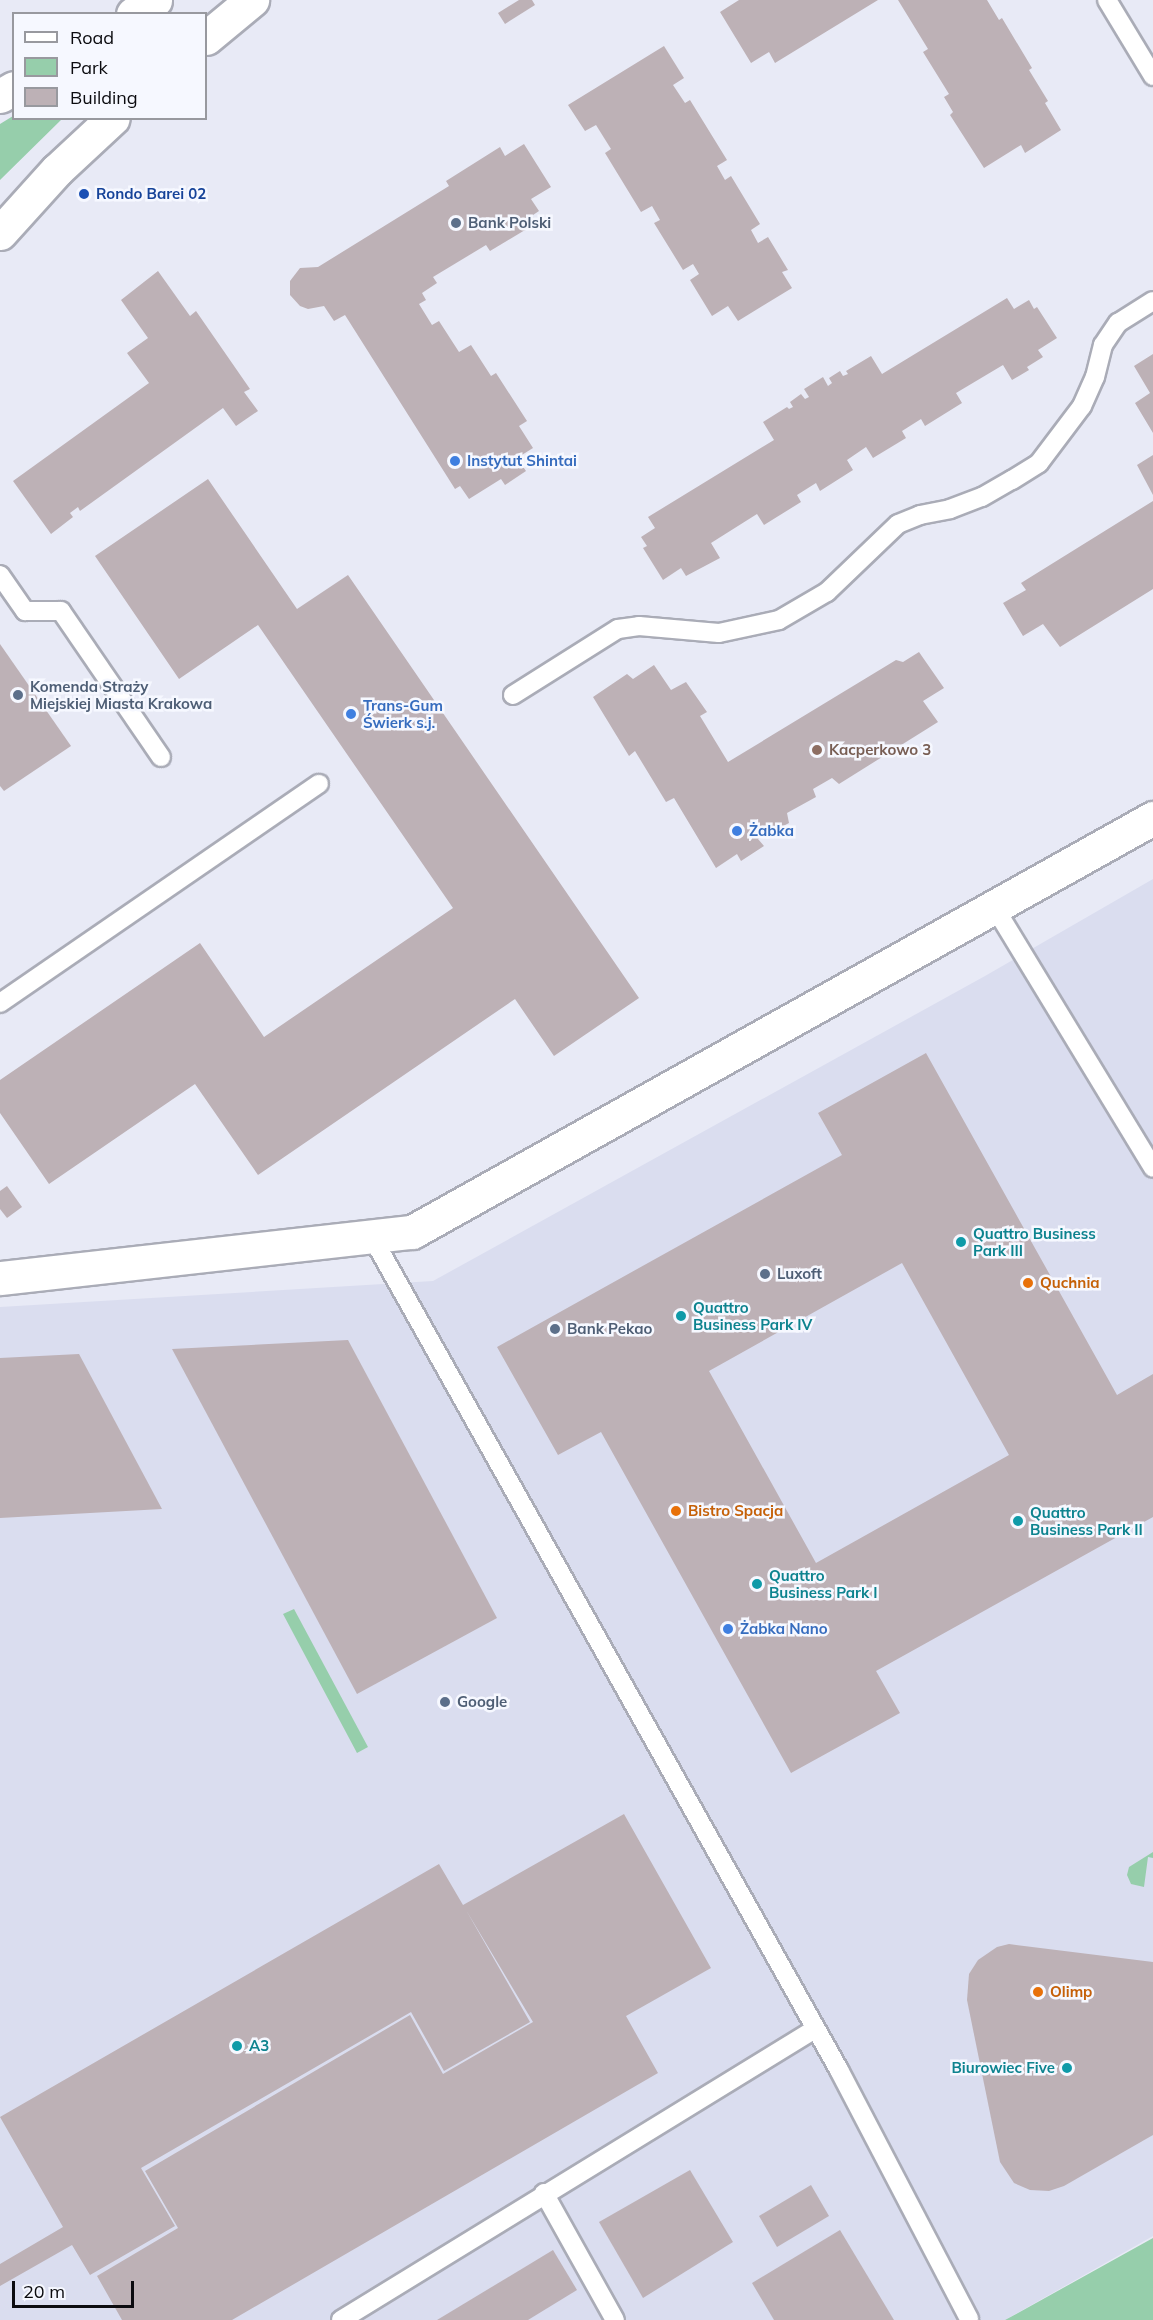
<!DOCTYPE html>
<html>
<head>
<meta charset="utf-8">
<style>
  body { margin:0 }
  #map { position:relative; width:1153px; height:2320px; overflow:hidden; background:#e8eaf6; font-family:Mulish,sans-serif }
  div>[style] { position:absolute }
  .built>* { inset:0; background:#daddef }
  .green>* { inset:0; background:#96ceab }
  .building>* { inset:0; background:#bdb1b6 }
  .roads { filter:drop-shadow(2px 0 #aaacb7) drop-shadow(-2px 0 #aaacb7) drop-shadow(0 2px #aaacb7) drop-shadow(0 -2px #aaacb7) }
  .lane>* { height:18px; margin:-9px; padding:0 9px; transform-origin:9px; border-radius:9px; background:#fff }
  .street>* { height:33px; margin:-16.5px; padding:0 16.5px; transform-origin:16.5px; border-radius:16.5px; background:#fff }
  .secondary>* { height:33px; margin:-16.5px; padding:0 16.5px; transform-origin:16.5px; border-radius:16.5px; background:#fff }
  .dots>* { width:16px; height:16px; translate:-50% -50%; box-sizing:border-box; border:3px solid #f6f8ff; border-radius:50% }
  span { translate:-50% -50%; white-space:nowrap; text-align:center; line-height:1.15; -webkit-text-stroke:5px #f6f8ff; paint-order:stroke }
  .transit-label { font-size:15px; color:#164399; font-weight:700 }
  .left { translate:0 -50%; text-align:left }
  .service-label { font-size:15px; color:#4e5e75; font-weight:700 }
  .shop-label { font-size:15px; color:#366cbe; font-weight:700 }
  .education-label { font-size:15px; color:#785e54; font-weight:700 }
  .culture-label { font-size:15px; color:#0d838f; font-weight:700 }
  .right { translate:-100% -50%; text-align:right }
  .food-label { font-size:15px; color:#c56008; font-weight:700 }
  .legend { position:absolute; left:12px; top:12px; width:195px; height:108px; box-sizing:border-box; background:#f6f8ff; border:2px solid #98999f; margin:0; padding:8px 10px; list-style:none; font-size:18px; color:#0b0b0f }
  .legend li { display:flex; align-items:center; gap:12px; height:30px }
  .legend b { width:30px; border:2px solid #98999f }
  .scale { position:absolute; left:12px; top:2281px; width:122px; height:27px; box-sizing:border-box; border:3px solid #0b0b0f; border-top:0; padding-left:8px; font-size:18px; line-height:21px; white-space:nowrap; color:#0b0b0f; -webkit-text-stroke:4px #f6f8ff; paint-order:stroke }
</style>
</head>
<body>
<div id="map">
  <div class="built">
    <i style="clip-path:polygon(1153px 879px,1153px 2236px,1005px 2320px,0 2320px,0 1307px,433px 1281px,985px 976px)"></i>
  </div>
  <div class="green">
    <i style="clip-path:polygon(13px 116px,14px 118px,62px 119px,0 180px,0 124px)"></i>
    <i style="clip-path:polygon(294px 1609px,368px 1747px,357px 1753px,283px 1614px)"></i>
    <i style="clip-path:polygon(1153px 1852px,1153px 1858px,1148px 1857px,1144px 1887px,1131px 1884px,1127px 1875px,1129px 1867px)"></i>
    <i style="clip-path:polygon(1153px 2238px,1153px 2320px,1005px 2320px,1018px 2313px)"></i>
  </div>
  <div class="building">
    <i style="clip-path:polygon(519px 0,532px 0,535px 5px,505px 24px,498px 13px)"></i>
    <i style="clip-path:polygon(739px 0,878px 0,775px 63px,769px 52px,751px 63px,720px 12px)"></i>
    <i style="clip-path:polygon(898px 0,987px 0,999px 20px,1002px 18px,1032px 68px,1029px 70px,1048px 101px,1045px 103px,1061px 130px,1025px 153px,1021px 145px,984px 168px,950px 115px,953px 112px,944px 97px,949px 94px,923px 52px,928px 49px)"></i>
    <i style="clip-path:polygon(664px 46px,684px 78px,673px 85px,685px 103px,690px 100px,727px 160px,717px 166px,725px 180px,731px 176px,760px 224px,751px 230px,758px 243px,768px 237px,788px 270px,782px 272px,792px 288px,738px 321px,728px 306px,712px 316px,690px 280px,699px 274px,693px 264px,683px 270px,654px 223px,660px 220px,652px 206px,641px 212px,605px 153px,611px 149px,596px 125px,585px 131px,568px 105px)"></i>
    <i style="clip-path:polygon(524px 144px,551px 187px,531px 199px,539px 211px,530px 217px,535px 224px,490px 251px,486px 245px,433px 277px,437px 283px,422px 293px,426px 300px,419px 304px,432px 325px,439px 321px,459px 352px,471px 345px,491px 376px,496px 373px,527px 421px,519px 426px,533px 448px,517px 458px,526px 471px,505px 485px,501px 479px,469px 499px,460px 486px,455px 489px,345px 315px,334px 321px,324px 306px,308px 309px,300px 306px,290px 295px,290px 281px,300px 268px,318px 267px,449px 186px,446px 181px,500px 147px,505px 156px)"></i>
    <i style="clip-path:polygon(158px 271px,190px 316px,196px 311px,250px 389px,244px 392px,258px 411px,236px 426px,223px 408px,80px 511px,78px 507px,70px 513px,73px 517px,51px 534px,13px 481px,149px 383px,127px 353px,148px 338px,121px 300px)"></i>
    <i style="clip-path:polygon(1007px 298px,1014px 309px,1029px 300px,1034px 309px,1037px 307px,1057px 338px,1038px 350px,1043px 357px,1027px 367px,1029px 370px,1012px 380px,1003px 365px,956px 393px,962px 403px,925px 426px,921px 419px,902px 431px,906px 438px,873px 458px,866px 447px,847px 460px,853px 470px,820px 491px,816px 483px,797px 495px,801px 502px,764px 525px,757px 514px,711px 543px,720px 558px,686px 576px,681px 568px,663px 580px,643px 548px,647px 546px,641px 537px,655px 528px,648px 517px,774px 440px,763px 422px,787px 407px,789px 409px,793px 407px,790px 402px,801px 394px,805px 399px,809px 397px,804px 389px,823px 377px,828px 386px,832px 383px,829px 378px,840px 371px,843px 376px,848px 374px,846px 371px,871px 356px,882px 374px)"></i>
    <i style="clip-path:polygon(1153px 354px,1153px 433px,1135px 403px,1150px 393px,1134px 366px)"></i>
    <i style="clip-path:polygon(1153px 455px,1153px 495px,1137px 465px)"></i>
    <i style="clip-path:polygon(208px 479px,297px 609px,348px 575px,639px 998px,554px 1056px,515px 999px,258px 1175px,195px 1084px,49px 1184px,0 1113px,0 1080px,200px 943px,264px 1037px,453px 908px,258px 625px,179px 679px,95px 556px)"></i>
    <i style="clip-path:polygon(1153px 501px,1153px 589px,1060px 647px,1043px 624px,1023px 636px,1003px 603px,1026px 590px,1021px 583px)"></i>
    <i style="clip-path:polygon(0 644px,71px 746px,4px 791px,0 786px)"></i>
    <i style="clip-path:polygon(919px 652px,944px 688px,923px 701px,938px 722px,839px 784px,832px 778px,813px 789px,816px 797px,787px 813px,789px 823px,758px 839px,764px 846px,741px 861px,737px 854px,716px 868px,674px 798px,666px 802px,635px 751px,629px 756px,593px 697px,627px 674px,633px 679px,654px 665px,671px 690px,686px 682px,707px 712px,700px 716px,728px 762px,896px 660px,903px 662px)"></i>
    <i style="clip-path:polygon(evenodd,926px 1053px,1117px 1395px,1153px 1374px,1153px 1517px,876px 1671px,900px 1713px,791px 1773px,601px 1432px,558px 1455px,497px 1347px,842px 1155px,818px 1113px,926px 1053px,902px 1263px,1009px 1455px,816px 1563px,709px 1371px,902px 1263px)"></i>
    <i style="clip-path:polygon(7px 1186px,22px 1207px,7px 1218px,0 1209px,0 1191px)"></i>
    <i style="clip-path:polygon(348px 1340px,497px 1618px,357px 1694px,172px 1349px)"></i>
    <i style="clip-path:polygon(79px 1354px,162px 1509px,0 1518px,0 1358px)"></i>
    <i style="clip-path:polygon(624px 1814px,711px 1968px,626px 2016px,658px 2073px,232px 2320px,122px 2320px,97px 2276px,178px 2228px,145px 2171px,410px 2015px,443px 2074px,533px 2022px,466px 1910px,530px 2022px,444px 2071px,411px 2012px,141px 2168px,175px 2226px,90px 2275px,72px 2245px,0 2286px,0 2264px,63px 2227px,0 2117px,439px 1864px,463px 1905px)"></i>
    <i style="clip-path:polygon(1009px 1944px,1153px 1962px,1153px 2135px,1064px 2186px,1049px 2191px,1030px 2190px,1014px 2183px,1000px 2162px,967px 2000px,969px 1974px,978px 1960px,997px 1947px)"></i>
    <i style="clip-path:polygon(690px 2170px,733px 2242px,643px 2298px,599px 2222px)"></i>
    <i style="clip-path:polygon(811px 2185px,829px 2216px,777px 2247px,759px 2216px)"></i>
    <i style="clip-path:polygon(840px 2230px,894px 2320px,774px 2320px,752px 2283px)"></i>
    <i style="clip-path:polygon(553px 2250px,577px 2290px,528px 2320px,437px 2320px)"></i>
  </div>
  <div class="roads">
    <div class="lane">
      <i style="left:1107px;top:0;width:89px;rotate:58.8deg"></i>
      <i style="left:0;top:575px;width:44px;rotate:55.2deg"></i>
      <i style="left:25px;top:611px;width:36px"></i>
      <i style="left:61px;top:611px;width:177px;rotate:55.6deg"></i>
      <i style="left:513px;top:695px;width:124px;rotate:-32.2deg"></i>
      <i style="left:618px;top:629px;width:21px;rotate:-8deg"></i>
      <i style="left:639px;top:626px;width:80px;rotate:5deg"></i>
      <i style="left:719px;top:633px;width:61px;rotate:-12.2deg"></i>
      <i style="left:779px;top:620px;width:56px;rotate:-30.3deg"></i>
      <i style="left:827px;top:592px;width:98px;rotate:-43.8deg"></i>
      <i style="left:898px;top:524px;width:24px;rotate:-22deg"></i>
      <i style="left:920px;top:515px;width:31px;rotate:-11deg"></i>
      <i style="left:950px;top:509px;width:34px;rotate:-21deg"></i>
      <i style="left:982px;top:497px;width:34px;rotate:-30deg"></i>
      <i style="left:1012px;top:480px;width:32px;rotate:-32deg"></i>
      <i style="left:1039px;top:463px;width:71px;rotate:-53deg"></i>
      <i style="left:1082px;top:406px;width:32px;rotate:-66deg"></i>
      <i style="left:1095px;top:377px;width:33px;rotate:-76deg"></i>
      <i style="left:1103px;top:345px;width:27px;rotate:-56deg"></i>
      <i style="left:1118px;top:323px;width:41px;rotate:-32.2deg"></i>
      <i style="left:995px;top:908px;width:304px;rotate:58.7deg"></i>
      <i style="left:0;top:1003px;width:387px;rotate:-34.5deg"></i>
      <i style="left:372px;top:1237px;width:955px;rotate:60.72deg"></i>
      <i style="left:839px;top:2070px;width:281px;rotate:62.4deg"></i>
      <i style="left:544px;top:2193px;width:145px;rotate:60.8deg"></i>
      <i style="left:341px;top:2320px;width:556px;rotate:-31.55deg"></i>
    </div>
    <div class="street">
      <i style="left:0;top:1278px;width:415px;rotate:-6.4deg"></i>
      <i style="left:412px;top:1232px;width:849px;rotate:-29.19deg"></i>
    </div>
    <div class="secondary">
      <i style="left:133px;top:14px;width:26px;rotate:-32deg"></i>
      <i style="left:206px;top:38px;width:60px;rotate:-39.6deg"></i>
      <i style="left:0;top:96px;width:16px;rotate:-30deg"></i>
      <i style="left:0;top:233px;width:85px;rotate:-47.9deg"></i>
      <i style="left:57px;top:170px;width:76px;rotate:-42.9deg"></i>
    </div>
  </div>
  <div class="dots">
    <i style="left:84px;top:194px;background:#1a4fb4"></i>
    <i style="left:456px;top:223px;background:#5c6f8a"></i>
    <i style="left:455px;top:461px;background:#3f7fe0"></i>
    <i style="left:18px;top:695px;background:#5c6f8a"></i>
    <i style="left:351px;top:714px;background:#3f7fe0"></i>
    <i style="left:817px;top:750px;background:#8d6e63"></i>
    <i style="left:737px;top:831px;background:#3f7fe0"></i>
    <i style="left:961px;top:1242px;background:#0f9aa8"></i>
    <i style="left:765px;top:1274px;background:#5c6f8a"></i>
    <i style="left:1028px;top:1283px;background:#e8710a"></i>
    <i style="left:681px;top:1316px;background:#0f9aa8"></i>
    <i style="left:555px;top:1329px;background:#5c6f8a"></i>
    <i style="left:676px;top:1511px;background:#e8710a"></i>
    <i style="left:1018px;top:1521px;background:#0f9aa8"></i>
    <i style="left:757px;top:1584px;background:#0f9aa8"></i>
    <i style="left:728px;top:1629px;background:#3f7fe0"></i>
    <i style="left:445px;top:1702px;background:#5c6f8a"></i>
    <i style="left:1038px;top:1992px;background:#e8710a"></i>
    <i style="left:237px;top:2046px;background:#0f9aa8"></i>
    <i style="left:1067px;top:2068px;background:#0f9aa8"></i>
  </div>
  <div class="transit-label">
    <span class="left" style="left:96px;top:194px">Rondo Barei 02</span>
  </div>
  <div class="service-label">
    <span class="left" style="left:468px;top:223px">Bank Polski</span>
    <span class="left" style="left:30px;top:695px">Komenda Straży<br>Miejskiej Miasta Krakowa</span>
    <span class="left" style="left:777px;top:1274px">Luxoft</span>
    <span class="left" style="left:567px;top:1329px">Bank Pekao</span>
    <span class="left" style="left:457px;top:1702px">Google</span>
  </div>
  <div class="shop-label">
    <span class="left" style="left:467px;top:461px">Instytut Shintai</span>
    <span class="left" style="left:363px;top:714px">Trans-Gum<br>Świerk s.j.</span>
    <span class="left" style="left:749px;top:831px">Żabka</span>
    <span class="left" style="left:740px;top:1629px">Żabka Nano</span>
  </div>
  <div class="education-label">
    <span class="left" style="left:829px;top:750px">Kacperkowo 3</span>
  </div>
  <div class="culture-label">
    <span class="left" style="left:973px;top:1242px">Quattro Business<br>Park III</span>
    <span class="left" style="left:693px;top:1316px">Quattro<br>Business Park IV</span>
    <span class="left" style="left:1030px;top:1521px">Quattro<br>Business Park II</span>
    <span class="left" style="left:769px;top:1584px">Quattro<br>Business Park I</span>
    <span class="left" style="left:249px;top:2046px">A3</span>
    <span class="right" style="left:1055px;top:2068px">Biurowiec Five</span>
  </div>
  <div class="food-label">
    <span class="left" style="left:1040px;top:1283px">Quchnia</span>
    <span class="left" style="left:688px;top:1511px">Bistro Spacja</span>
    <span class="left" style="left:1050px;top:1992px">Olimp</span>
  </div>
  <ul class="legend">
  <li><b style="height:8px;background:#fff"></b>Road</li>
  <li><b style="height:16px;background:#96ceab"></b>Park</li>
  <li><b style="height:16px;background:#bdb1b6"></b>Building</li>
  </ul>
  <div class="scale">20 m</div>
</div>
</body>
</html>
